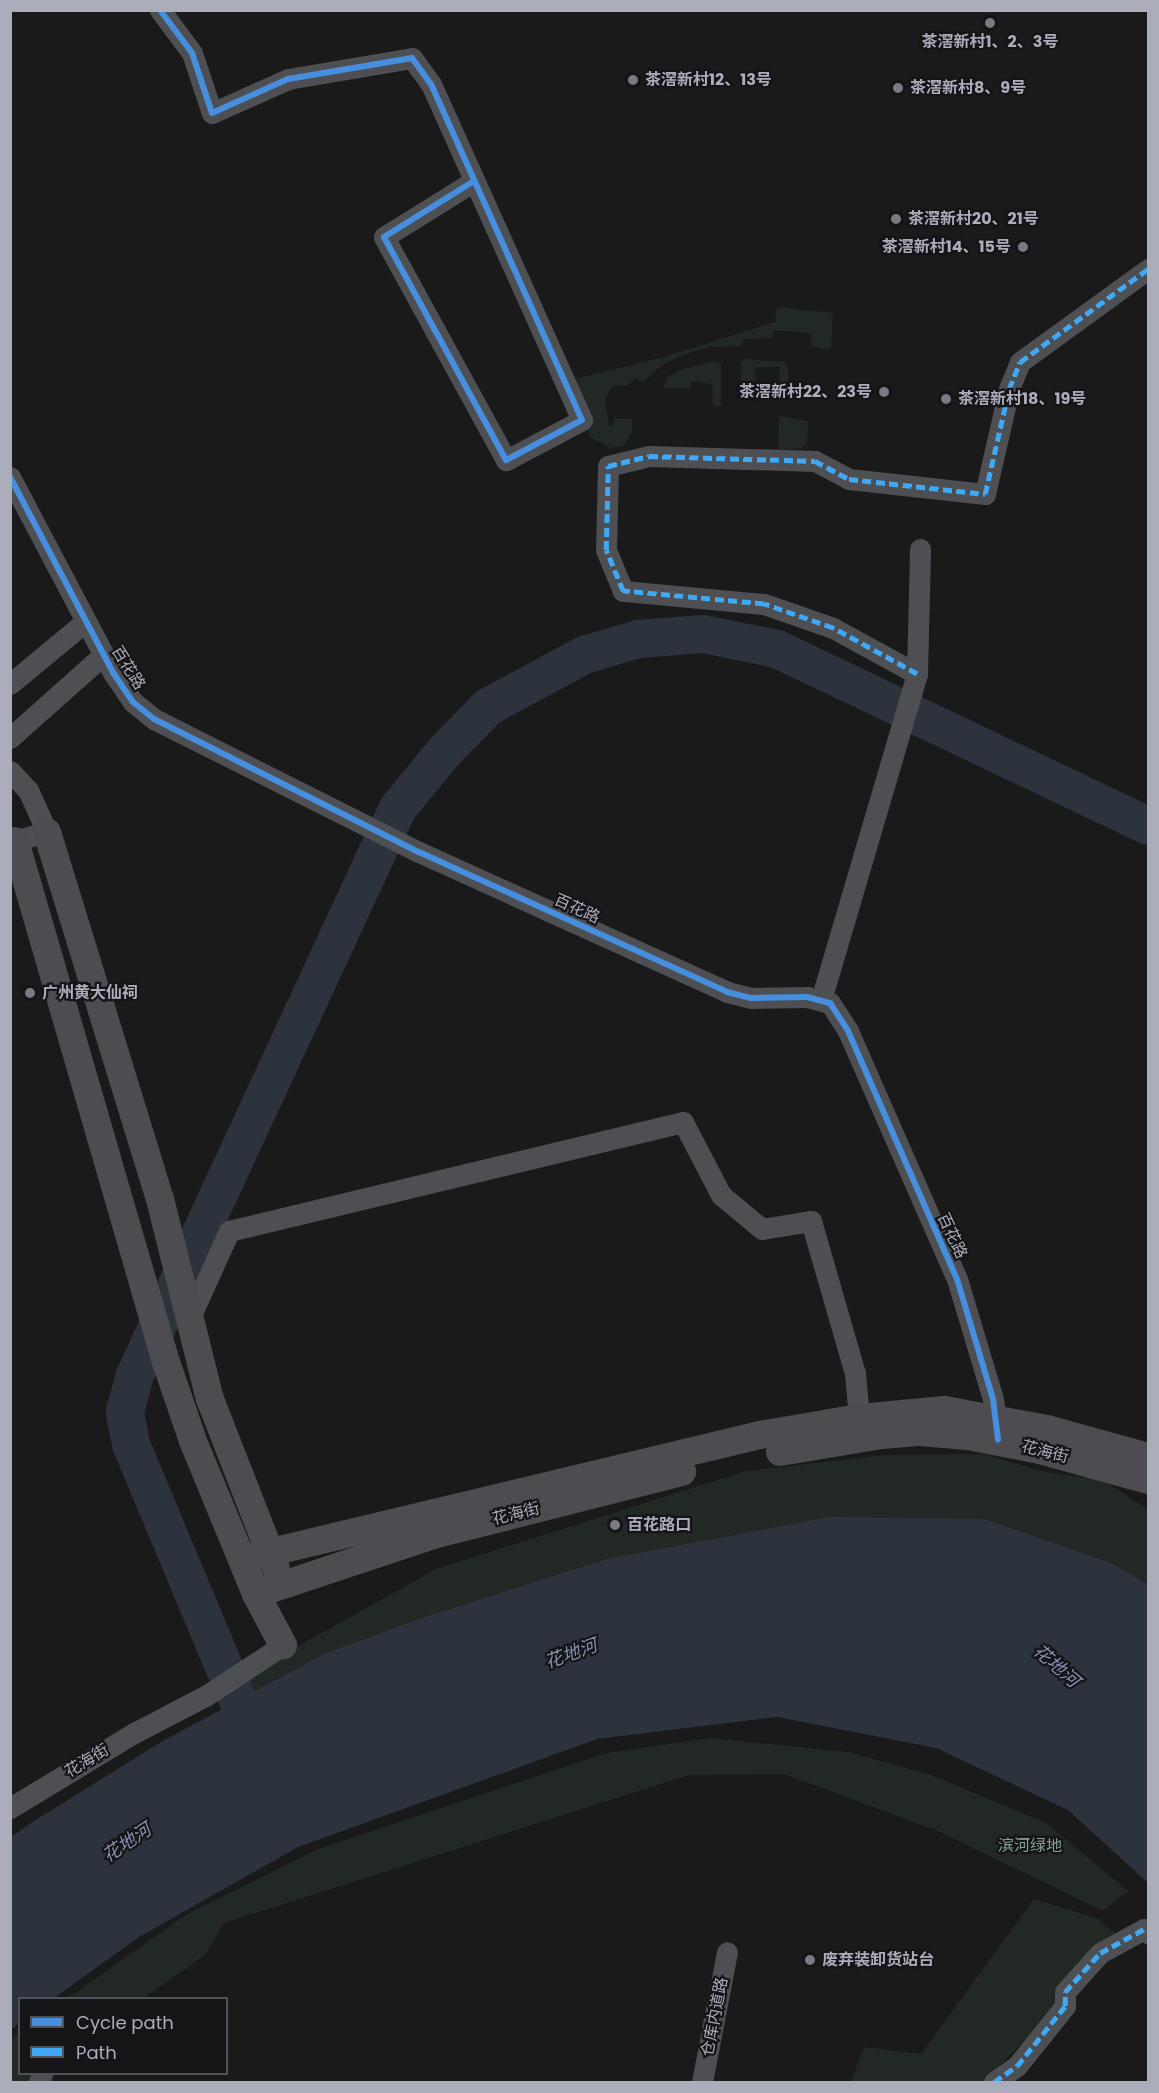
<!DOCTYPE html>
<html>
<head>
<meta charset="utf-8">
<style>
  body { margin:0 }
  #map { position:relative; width:1159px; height:2093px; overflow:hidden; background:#1a1a1a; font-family:Poppins,"Noto Sans SC",sans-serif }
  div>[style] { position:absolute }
  .green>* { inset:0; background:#222924 }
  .water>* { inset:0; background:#2d333c }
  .river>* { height:38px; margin:-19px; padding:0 19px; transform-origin:19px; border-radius:19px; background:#2d333c }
  .street>* { height:21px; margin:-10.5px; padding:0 10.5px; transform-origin:10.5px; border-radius:10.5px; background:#4e4f53 }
  .secondary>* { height:28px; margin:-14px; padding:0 14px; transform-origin:14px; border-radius:14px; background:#4d4d51 }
  .quiet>* { height:4.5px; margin-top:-2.25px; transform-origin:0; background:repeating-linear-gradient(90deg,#3fa9f5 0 9px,transparent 0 13.5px) }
  .cycleway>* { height:6px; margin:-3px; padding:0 3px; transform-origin:3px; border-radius:3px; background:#468fdf }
  .dots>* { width:16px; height:16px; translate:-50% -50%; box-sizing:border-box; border:3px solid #151416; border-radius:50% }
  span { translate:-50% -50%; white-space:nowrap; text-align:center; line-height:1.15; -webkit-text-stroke:4.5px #151416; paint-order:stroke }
  .poi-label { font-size:16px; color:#acadbb; font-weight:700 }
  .left { translate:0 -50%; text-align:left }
  .right { translate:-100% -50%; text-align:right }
  .street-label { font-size:16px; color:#acadbb }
  .park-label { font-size:16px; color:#84a58d }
  .water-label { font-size:18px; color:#8593b4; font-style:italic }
  .frame { position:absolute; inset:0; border:12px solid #acadbb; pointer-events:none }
  .legend { position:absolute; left:18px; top:1997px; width:210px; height:78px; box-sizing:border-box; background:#151416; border:2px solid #515158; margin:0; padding:8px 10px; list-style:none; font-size:18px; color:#acadbb }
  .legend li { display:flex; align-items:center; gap:12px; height:30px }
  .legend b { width:30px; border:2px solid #515158 }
</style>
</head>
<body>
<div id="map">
  <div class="green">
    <i style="clip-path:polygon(777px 307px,833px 313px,831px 349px,811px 347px,812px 333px,774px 330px,773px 338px,743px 339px,742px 346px,709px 347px,685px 354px,662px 365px,644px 382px,635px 378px,627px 386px,613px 386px,605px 398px,609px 426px,613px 426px,614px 418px,632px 419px,632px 431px,624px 446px,609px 448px,589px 436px,574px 379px,663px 357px,775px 322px)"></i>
    <i style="clip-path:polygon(745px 359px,784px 362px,788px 368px,788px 390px,779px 389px,780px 367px,756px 367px,755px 382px,749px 382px,748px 392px,741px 394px,741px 362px)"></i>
    <i style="clip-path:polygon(714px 361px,721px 363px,721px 406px,713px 406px,712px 384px,692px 381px,690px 388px,663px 388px,668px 377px,680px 370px)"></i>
    <i style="clip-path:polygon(779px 416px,808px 421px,807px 442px,802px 448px,778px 450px)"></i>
    <i style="clip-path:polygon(983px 1454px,1045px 1472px,1102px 1480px,1148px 1509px,1148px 1584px,1111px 1563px,416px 1620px,325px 1654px,247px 1696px,236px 1681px,436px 1569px,746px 1471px,885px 1455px)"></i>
    <i style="clip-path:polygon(710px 1738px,848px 1752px,931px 1775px,1046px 1823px,1128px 1891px,1103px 1911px,938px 1831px,784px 1774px,689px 1775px,224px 1923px,205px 1955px,144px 1998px,68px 1998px,187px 1914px,318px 1849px,606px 1753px)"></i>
    <i style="clip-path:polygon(1034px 1899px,1096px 1918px,1116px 1934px,1055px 1991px,1058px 2006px,984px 2082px,851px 2082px,864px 2047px,921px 2054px)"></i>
    <i style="clip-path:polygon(19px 2033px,20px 2074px,42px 2074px,34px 2082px,11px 2082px,10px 2039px)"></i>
  </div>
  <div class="water">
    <i style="clip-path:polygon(830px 1517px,984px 1519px,1111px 1563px,1148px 1584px,1148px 1883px,1068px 1810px,936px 1748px,777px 1717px,597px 1739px,298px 1847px,139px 1937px,54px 1998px,20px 1998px,19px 2023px,11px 2030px,11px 1837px,31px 1823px,161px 1742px,324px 1654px,416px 1620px,607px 1559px)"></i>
  </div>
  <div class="river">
    <i style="left:258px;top:1748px;width:329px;rotate:-112.7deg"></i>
    <i style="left:131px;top:1444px;width:33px;rotate:-101deg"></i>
    <i style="left:125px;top:1412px;width:38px;rotate:-75deg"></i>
    <i style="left:135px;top:1375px;width:625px;rotate:-65.12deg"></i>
    <i style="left:398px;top:808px;width:74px;rotate:-50.5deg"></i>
    <i style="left:445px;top:751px;width:62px;rotate:-45.7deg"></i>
    <i style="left:488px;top:707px;width:109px;rotate:-28.4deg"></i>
    <i style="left:584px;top:655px;width:56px;rotate:-16.5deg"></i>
    <i style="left:638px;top:639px;width:65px;rotate:-4.4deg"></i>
    <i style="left:703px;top:634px;width:76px;rotate:11.5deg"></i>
    <i style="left:777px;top:649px;width:411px;rotate:25.5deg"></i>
  </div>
  <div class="street">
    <i style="left:160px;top:10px;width:54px;rotate:53.3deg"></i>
    <i style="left:192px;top:53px;width:63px;rotate:71.6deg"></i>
    <i style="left:212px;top:113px;width:83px;rotate:-24.1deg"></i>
    <i style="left:288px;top:79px;width:126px;rotate:-9.6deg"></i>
    <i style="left:412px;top:58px;width:32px;rotate:54deg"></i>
    <i style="left:431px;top:84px;width:368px;rotate:65.8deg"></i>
    <i style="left:582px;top:420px;width:86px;rotate:152.2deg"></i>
    <i style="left:506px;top:460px;width:254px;rotate:-118.7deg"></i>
    <i style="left:384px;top:237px;width:106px;rotate:-31.9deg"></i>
    <i style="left:10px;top:477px;width:223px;rotate:62.2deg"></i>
    <i style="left:114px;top:674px;width:34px;rotate:56deg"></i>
    <i style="left:133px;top:702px;width:27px;rotate:39deg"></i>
    <i style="left:154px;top:719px;width:297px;rotate:26.7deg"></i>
    <i style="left:419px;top:852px;width:338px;rotate:24.4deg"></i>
    <i style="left:727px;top:992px;width:25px;rotate:14deg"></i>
    <i style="left:751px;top:998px;width:56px;rotate:-1deg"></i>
    <i style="left:807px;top:997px;width:24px;rotate:15deg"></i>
    <i style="left:830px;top:1003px;width:33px;rotate:57deg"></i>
    <i style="left:848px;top:1031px;width:271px;rotate:66.3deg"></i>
    <i style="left:957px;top:1279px;width:125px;rotate:73.3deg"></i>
    <i style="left:993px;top:1399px;width:35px;rotate:83deg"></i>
    <i style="left:917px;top:674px;width:96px;rotate:-151.3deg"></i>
    <i style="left:833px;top:628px;width:73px;rotate:-160.8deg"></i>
    <i style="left:764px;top:604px;width:142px;rotate:-174.7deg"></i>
    <i style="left:623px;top:591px;width:44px;rotate:-112.5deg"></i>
    <i style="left:606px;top:550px;width:84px;rotate:-88.6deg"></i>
    <i style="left:608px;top:466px;width:42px;rotate:-13.7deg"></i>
    <i style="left:649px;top:456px;width:166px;rotate:1.7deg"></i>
    <i style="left:815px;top:461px;width:38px;rotate:28deg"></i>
    <i style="left:849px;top:479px;width:137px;rotate:6.3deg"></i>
    <i style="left:985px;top:494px;width:108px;rotate:-77.1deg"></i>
    <i style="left:1009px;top:389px;width:29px;rotate:-68deg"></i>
    <i style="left:1020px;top:362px;width:158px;rotate:-36deg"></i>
    <i style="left:10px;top:684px;width:97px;rotate:-39.6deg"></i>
    <i style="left:10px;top:738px;width:125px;rotate:-41.7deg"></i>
    <i style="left:10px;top:771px;width:26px;rotate:47deg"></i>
    <i style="left:28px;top:790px;width:46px;rotate:65.7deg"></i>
    <i style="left:47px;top:832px;width:38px;rotate:165deg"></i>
    <i style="left:821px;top:1000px;width:340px;rotate:-73.6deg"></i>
    <i style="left:917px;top:674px;width:125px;rotate:-88.6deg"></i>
    <i style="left:188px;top:1322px;width:100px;rotate:-65.7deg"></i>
    <i style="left:229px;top:1231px;width:467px;rotate:-13.5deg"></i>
    <i style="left:683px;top:1122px;width:82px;rotate:62.5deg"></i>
    <i style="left:721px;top:1195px;width:53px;rotate:39.7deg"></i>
    <i style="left:762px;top:1229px;width:50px;rotate:-9.3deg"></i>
    <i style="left:811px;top:1221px;width:158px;rotate:73.9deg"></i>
    <i style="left:855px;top:1373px;width:45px;rotate:84.9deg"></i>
    <i style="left:10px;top:1808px;width:145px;rotate:-31.2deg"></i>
    <i style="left:134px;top:1733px;width:82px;rotate:-27.5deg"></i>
    <i style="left:207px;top:1695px;width:91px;rotate:-33.3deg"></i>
    <i style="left:39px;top:2082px;width:9px;rotate:-69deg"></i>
    <i style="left:702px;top:2082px;width:132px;rotate:-79.1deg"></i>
    <i style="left:994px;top:2082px;width:28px;rotate:-35deg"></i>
    <i style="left:1017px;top:2066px;width:77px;rotate:-51.3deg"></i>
    <i style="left:1065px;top:2006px;width:14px;rotate:-90deg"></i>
    <i style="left:1065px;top:1992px;width:52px;rotate:-48.1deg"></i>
    <i style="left:1100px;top:1953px;width:50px;rotate:-28.6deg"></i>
    <i style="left:1144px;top:1929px;width:6px;rotate:45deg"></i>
  </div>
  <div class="secondary">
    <i style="left:47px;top:832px;width:384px;rotate:72.9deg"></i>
    <i style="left:160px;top:1199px;width:206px;rotate:76deg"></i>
    <i style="left:210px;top:1399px;width:181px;rotate:68.7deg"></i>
    <i style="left:15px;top:841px;width:542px;rotate:73.84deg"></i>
    <i style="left:166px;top:1362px;width:83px;rotate:71.1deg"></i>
    <i style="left:193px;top:1441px;width:165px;rotate:67.6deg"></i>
    <i style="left:256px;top:1594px;width:58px;rotate:62.1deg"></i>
    <i style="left:780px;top:1452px;width:103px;rotate:-9.5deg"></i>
    <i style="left:882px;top:1435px;width:38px;rotate:-5deg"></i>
    <i style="left:920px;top:1432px;width:48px;rotate:4.8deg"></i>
    <i style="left:968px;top:1436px;width:73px;rotate:11deg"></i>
    <i style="left:1040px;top:1450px;width:112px;rotate:15.5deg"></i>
    <i style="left:242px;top:1559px;width:533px;rotate:-13.46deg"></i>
    <i style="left:760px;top:1435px;width:100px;rotate:-9.7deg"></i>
    <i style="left:859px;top:1418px;width:86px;rotate:-5.3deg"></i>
    <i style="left:945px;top:1410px;width:104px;rotate:10.6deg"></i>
    <i style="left:1047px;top:1429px;width:105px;rotate:15.5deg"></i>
    <i style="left:256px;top:1594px;width:187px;rotate:-18.4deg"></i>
    <i style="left:433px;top:1535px;width:257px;rotate:-14.2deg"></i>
  </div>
  <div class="quiet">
    <i style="left:917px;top:674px;width:96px;rotate:-151.3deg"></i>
    <i style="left:833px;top:628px;width:73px;rotate:-160.8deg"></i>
    <i style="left:764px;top:604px;width:142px;rotate:-174.7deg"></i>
    <i style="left:623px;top:591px;width:44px;rotate:-112.5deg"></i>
    <i style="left:606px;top:550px;width:84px;rotate:-88.6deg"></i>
    <i style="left:608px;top:466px;width:42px;rotate:-13.7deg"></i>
    <i style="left:649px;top:456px;width:166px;rotate:1.7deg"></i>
    <i style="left:815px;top:461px;width:38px;rotate:28deg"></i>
    <i style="left:849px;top:479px;width:137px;rotate:6.3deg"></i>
    <i style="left:985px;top:494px;width:108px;rotate:-77.1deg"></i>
    <i style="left:1009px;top:389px;width:29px;rotate:-68deg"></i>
    <i style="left:1020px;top:362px;width:158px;rotate:-36deg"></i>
    <i style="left:994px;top:2082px;width:28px;rotate:-35deg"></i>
    <i style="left:1017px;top:2066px;width:77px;rotate:-51.3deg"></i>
    <i style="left:1065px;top:2006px;width:14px;rotate:-90deg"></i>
    <i style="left:1065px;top:1992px;width:52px;rotate:-48.1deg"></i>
    <i style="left:1100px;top:1953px;width:50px;rotate:-28.6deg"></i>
  </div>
  <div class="cycleway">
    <i style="left:160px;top:10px;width:54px;rotate:53.3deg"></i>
    <i style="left:192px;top:53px;width:63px;rotate:71.6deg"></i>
    <i style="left:212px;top:113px;width:83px;rotate:-24.1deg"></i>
    <i style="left:288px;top:79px;width:126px;rotate:-9.6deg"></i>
    <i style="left:412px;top:58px;width:32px;rotate:54deg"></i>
    <i style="left:431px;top:84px;width:368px;rotate:65.8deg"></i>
    <i style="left:582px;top:420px;width:86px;rotate:152.2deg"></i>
    <i style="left:506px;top:460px;width:254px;rotate:-118.7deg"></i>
    <i style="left:384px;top:237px;width:106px;rotate:-31.9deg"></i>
    <i style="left:10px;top:477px;width:223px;rotate:62.2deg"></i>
    <i style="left:114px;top:674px;width:34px;rotate:56deg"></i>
    <i style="left:133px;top:702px;width:27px;rotate:39deg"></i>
    <i style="left:154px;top:719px;width:297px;rotate:26.7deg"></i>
    <i style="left:419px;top:852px;width:338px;rotate:24.4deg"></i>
    <i style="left:727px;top:992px;width:25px;rotate:14deg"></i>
    <i style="left:751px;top:998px;width:56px;rotate:-1deg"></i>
    <i style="left:807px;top:997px;width:24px;rotate:15deg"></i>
    <i style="left:830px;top:1003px;width:33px;rotate:57deg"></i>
    <i style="left:848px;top:1031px;width:271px;rotate:66.3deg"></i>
    <i style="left:957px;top:1279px;width:125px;rotate:73.3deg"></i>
    <i style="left:993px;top:1399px;width:41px;rotate:83deg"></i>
  </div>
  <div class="dots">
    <i style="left:990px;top:23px;background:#797a83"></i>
    <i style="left:633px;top:80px;background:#797a83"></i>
    <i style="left:898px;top:88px;background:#797a83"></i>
    <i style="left:896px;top:219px;background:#797a83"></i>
    <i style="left:1023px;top:247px;background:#797a83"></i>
    <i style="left:884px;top:392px;background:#797a83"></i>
    <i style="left:946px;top:399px;background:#797a83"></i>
    <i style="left:30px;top:993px;background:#797a83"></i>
    <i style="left:615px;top:1525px;background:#797a83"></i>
    <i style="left:810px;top:1960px;background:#797a83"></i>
  </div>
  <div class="poi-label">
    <span style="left:990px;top:42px">茶滘新村1、2、3号</span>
    <span class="left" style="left:645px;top:80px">茶滘新村12、13号</span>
    <span class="left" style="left:910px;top:88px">茶滘新村8、9号</span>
    <span class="left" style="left:908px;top:219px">茶滘新村20、21号</span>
    <span class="right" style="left:1011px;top:247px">茶滘新村14、15号</span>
    <span class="right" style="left:872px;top:392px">茶滘新村22、23号</span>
    <span class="left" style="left:958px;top:399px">茶滘新村18、19号</span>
    <span class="left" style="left:42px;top:993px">广州黄大仙祠</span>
    <span class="left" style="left:627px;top:1525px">百花路口</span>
    <span class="left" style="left:822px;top:1960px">废弃装卸货站台</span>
  </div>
  <div class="street-label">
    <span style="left:128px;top:668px;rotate:58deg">百花路</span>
    <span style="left:577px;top:909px;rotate:24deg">百花路</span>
    <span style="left:952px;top:1236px;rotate:65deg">百花路</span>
    <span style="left:1045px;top:1452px;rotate:14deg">花海街</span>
    <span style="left:516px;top:1514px;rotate:-14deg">花海街</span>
    <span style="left:87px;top:1761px;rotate:-31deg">花海街</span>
    <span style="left:715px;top:2017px;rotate:-79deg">仓库内道路</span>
  </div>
  <div class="park-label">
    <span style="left:1030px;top:1846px">滨河绿地</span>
  </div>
  <div class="water-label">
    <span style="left:571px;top:1654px;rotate:-20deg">花地河</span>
    <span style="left:1056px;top:1666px;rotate:41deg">花地河</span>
    <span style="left:127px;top:1843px;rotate:-34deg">花地河</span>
  </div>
  <div class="frame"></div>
  <ul class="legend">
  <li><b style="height:8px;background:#468fdf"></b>Cycle path</li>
  <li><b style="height:8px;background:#3fa9f5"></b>Path</li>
  </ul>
</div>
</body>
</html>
